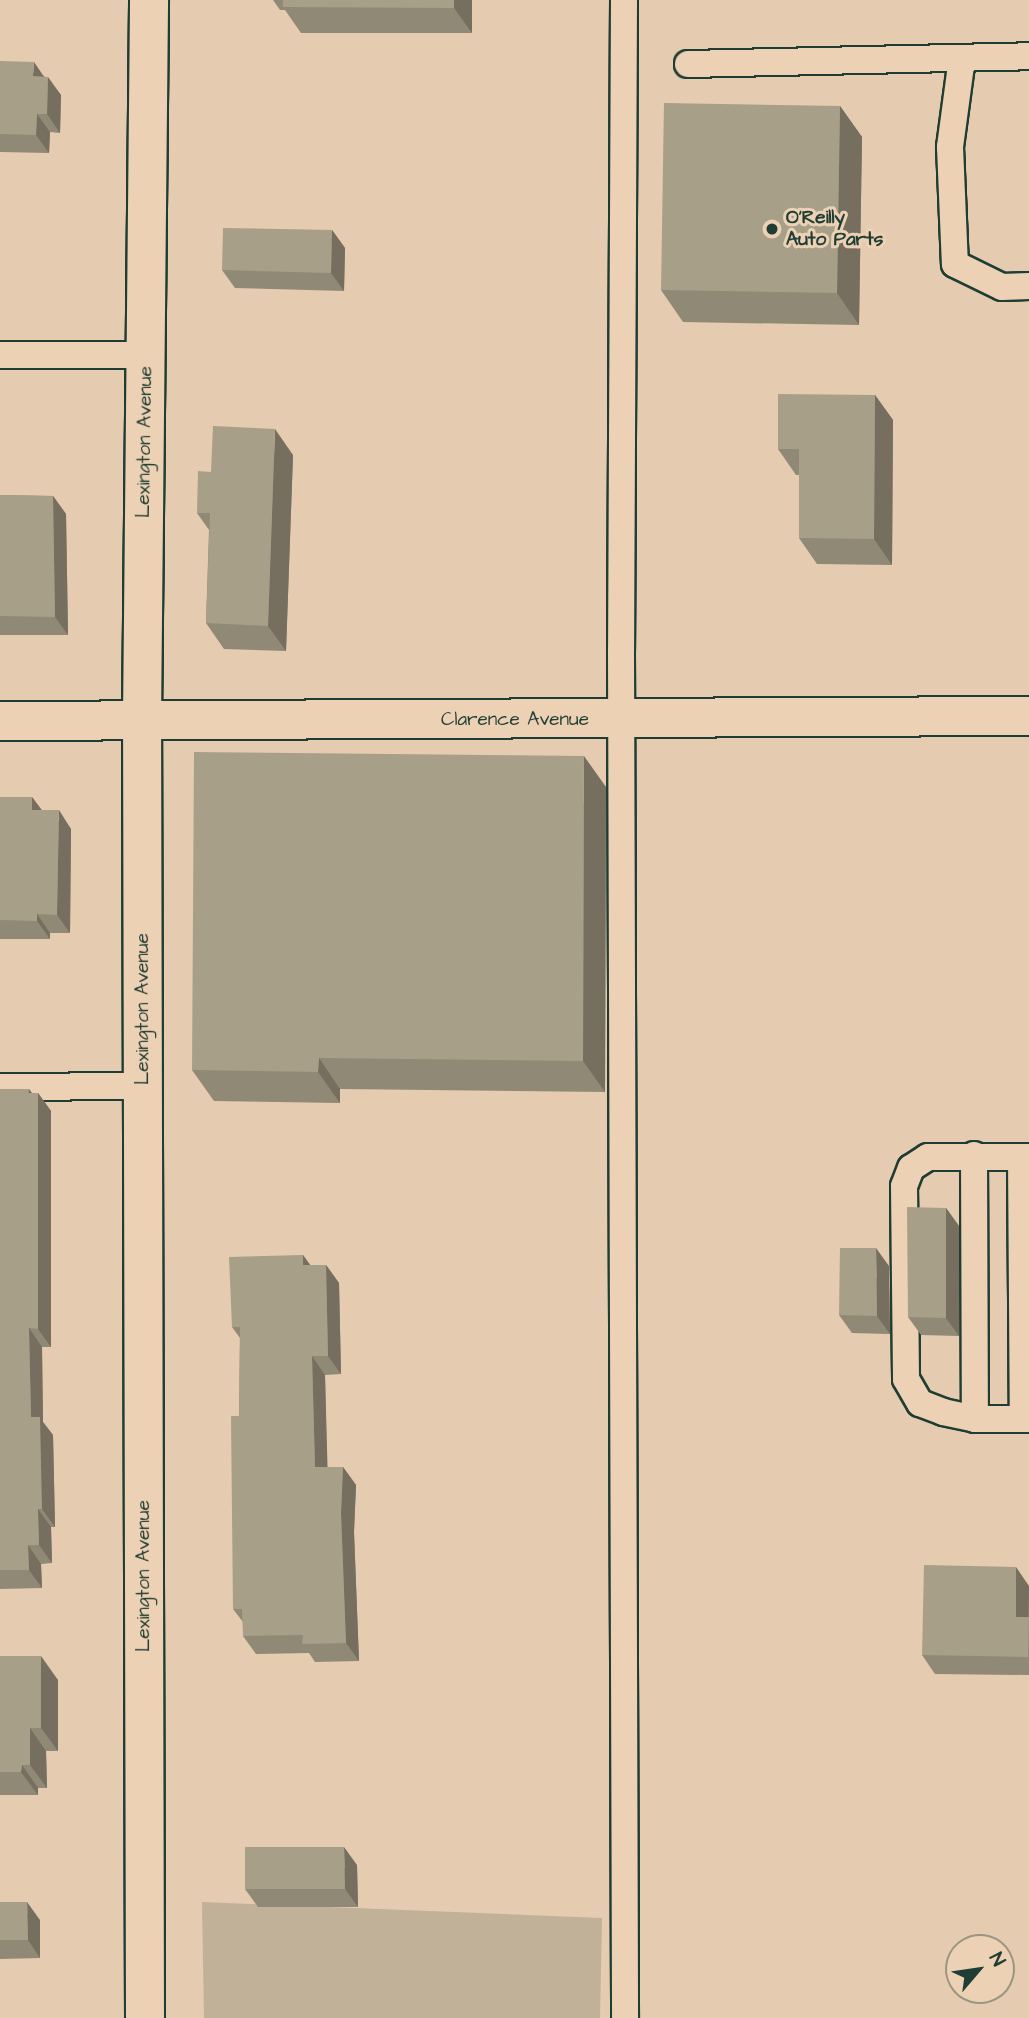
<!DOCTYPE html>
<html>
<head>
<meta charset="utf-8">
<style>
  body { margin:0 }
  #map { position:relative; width:1029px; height:2018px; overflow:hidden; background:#e5cbaf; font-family:"Architects Daughter",sans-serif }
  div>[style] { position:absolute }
  .green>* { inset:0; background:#c0b198 }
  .roads { filter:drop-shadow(2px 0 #1f3d34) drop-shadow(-2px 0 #1f3d34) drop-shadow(0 2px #1f3d34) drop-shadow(0 -2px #1f3d34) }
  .service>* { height:26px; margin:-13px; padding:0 13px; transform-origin:13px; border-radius:13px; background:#edd1b4 }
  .minor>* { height:38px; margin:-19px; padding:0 19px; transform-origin:19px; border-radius:19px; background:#edd1b4 }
  .wall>* { inset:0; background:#908976 }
  .shaded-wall>* { inset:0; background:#766f60 }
  .building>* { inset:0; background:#a89f89 }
  .dots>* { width:19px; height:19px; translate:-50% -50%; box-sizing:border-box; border:4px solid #edd1b4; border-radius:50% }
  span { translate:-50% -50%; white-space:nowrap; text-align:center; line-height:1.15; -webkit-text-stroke:6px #edd1b4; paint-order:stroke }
  .poi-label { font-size:19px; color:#1f3d34; font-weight:700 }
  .left { translate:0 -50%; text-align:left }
  .street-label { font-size:19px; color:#1f3d34 }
  .north { position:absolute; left:945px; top:1934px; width:70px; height:70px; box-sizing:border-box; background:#edd1b4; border:2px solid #9b9681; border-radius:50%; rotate:61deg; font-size:19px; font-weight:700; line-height:28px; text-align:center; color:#1f3d34 }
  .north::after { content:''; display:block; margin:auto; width:24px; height:32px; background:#1f3d34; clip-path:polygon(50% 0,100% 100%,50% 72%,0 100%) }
</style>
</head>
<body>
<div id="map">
  <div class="green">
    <i style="clip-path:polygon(202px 1902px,602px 1918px,600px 2018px,204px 2018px)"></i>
  </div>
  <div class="roads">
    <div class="service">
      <i style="left:624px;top:0;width:651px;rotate:90.26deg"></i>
      <i style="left:621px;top:651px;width:1367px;rotate:89.83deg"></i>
      <i style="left:962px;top:58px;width:90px;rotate:97.7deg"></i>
      <i style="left:950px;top:147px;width:117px;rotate:87.6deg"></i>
      <i style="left:955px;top:264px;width:52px;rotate:26.1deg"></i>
      <i style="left:1002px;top:287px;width:27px;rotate:-2deg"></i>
      <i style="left:688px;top:64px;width:341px;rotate:-1.3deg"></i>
      <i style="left:0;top:355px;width:146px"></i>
      <i style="left:0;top:1087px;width:143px;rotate:-0.4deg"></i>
      <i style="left:974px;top:1155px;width:264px;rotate:89.8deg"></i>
      <i style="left:1021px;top:1157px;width:262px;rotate:89.6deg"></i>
      <i style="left:1029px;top:1157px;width:101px;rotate:180deg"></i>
      <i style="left:928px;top:1157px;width:20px;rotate:147deg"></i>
      <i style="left:911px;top:1168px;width:19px;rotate:111deg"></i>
      <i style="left:904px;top:1186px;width:193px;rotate:89.4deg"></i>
      <i style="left:906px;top:1379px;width:28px;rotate:60deg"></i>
      <i style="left:920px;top:1403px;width:25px;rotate:21deg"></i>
      <i style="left:943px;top:1412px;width:33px;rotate:12deg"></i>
      <i style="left:975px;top:1419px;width:54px"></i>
    </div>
    <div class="minor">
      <i style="left:0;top:721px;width:1029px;rotate:-0.28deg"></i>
      <i style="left:145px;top:2018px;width:1297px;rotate:-90.13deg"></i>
      <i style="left:142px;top:721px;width:721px;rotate:-89.44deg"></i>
    </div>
  </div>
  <div class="wall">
    <i style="clip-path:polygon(266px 0,472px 0,472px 33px,301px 33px,285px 10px,280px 10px,273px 0)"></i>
    <i style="clip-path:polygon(0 61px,44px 76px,61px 95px,60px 133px,50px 132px,49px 153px,0 152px)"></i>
    <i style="clip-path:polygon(840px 106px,862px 137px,859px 325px,683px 322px,661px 290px)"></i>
    <i style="clip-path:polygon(332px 230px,345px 248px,344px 291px,235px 288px,222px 270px)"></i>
    <i style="clip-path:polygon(875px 395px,893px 420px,892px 565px,817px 564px,799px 538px,799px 475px,796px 475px,778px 449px)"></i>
    <i style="clip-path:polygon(293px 455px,286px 651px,224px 649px,206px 623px,209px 530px,197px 513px,211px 472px)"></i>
    <i style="clip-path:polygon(0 495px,53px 496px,66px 514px,68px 635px,0 635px)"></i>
    <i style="clip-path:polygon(606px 787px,605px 1092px,340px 1089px,340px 1103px,214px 1101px,192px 1070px)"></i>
    <i style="clip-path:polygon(0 797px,32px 797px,42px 810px,71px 829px,70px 933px,50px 933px,50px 939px,0 939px)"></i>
    <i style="clip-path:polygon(0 1089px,29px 1089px,32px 1093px,38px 1093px,51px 1111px,51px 1347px,42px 1347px,43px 1422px,53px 1435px,55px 1527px,51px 1527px,52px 1563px,41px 1564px,42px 1588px,0 1589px)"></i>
    <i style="clip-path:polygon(946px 1208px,959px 1226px,959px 1336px,921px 1335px,908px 1317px)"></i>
    <i style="clip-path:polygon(303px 1255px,310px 1265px,326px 1265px,339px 1283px,341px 1374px,325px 1375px,327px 1467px,343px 1467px,356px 1485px,354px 1532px,359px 1661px,315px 1662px,309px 1653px,256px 1654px,243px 1636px,243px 1622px,233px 1609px,239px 1416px,240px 1338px,232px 1327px)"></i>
    <i style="clip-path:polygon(889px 1266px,890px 1334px,852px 1333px,839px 1315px)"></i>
    <i style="clip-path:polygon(1029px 1586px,1029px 1675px,935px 1674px,922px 1655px)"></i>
    <i style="clip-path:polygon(0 1656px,58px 1680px,58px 1751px,46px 1751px,47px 1788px,38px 1788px,38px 1795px,0 1795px)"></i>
    <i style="clip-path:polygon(357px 1865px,358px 1907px,258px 1907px,245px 1889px)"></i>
    <i style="clip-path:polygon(0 1902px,40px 1920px,40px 1958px,0 1959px)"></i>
  </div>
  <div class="shaded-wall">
    <i style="clip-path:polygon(454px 0,472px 0,472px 33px,454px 8px)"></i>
    <i style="clip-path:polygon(34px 62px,47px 81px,33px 76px)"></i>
    <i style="clip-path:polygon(48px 77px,61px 95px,60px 133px,47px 114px)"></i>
    <i style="clip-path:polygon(840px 106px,862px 137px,859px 325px,837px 293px)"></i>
    <i style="clip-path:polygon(37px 114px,50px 132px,49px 153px,36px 135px)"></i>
    <i style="clip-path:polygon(332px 230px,345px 248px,344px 291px,331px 273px)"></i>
    <i style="clip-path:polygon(875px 395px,893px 420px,892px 565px,874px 539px)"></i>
    <i style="clip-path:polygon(275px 429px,293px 455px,286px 651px,268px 626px)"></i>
    <i style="clip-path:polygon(53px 496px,66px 514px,68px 635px,55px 617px)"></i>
    <i style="clip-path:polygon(584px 756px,606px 787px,605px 1092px,583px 1061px)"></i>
    <i style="clip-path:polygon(32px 797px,45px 815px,32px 810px)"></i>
    <i style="clip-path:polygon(59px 810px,71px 829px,70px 933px,57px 915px)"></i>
    <i style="clip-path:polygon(37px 914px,50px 933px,50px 939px,37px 921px)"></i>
    <i style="clip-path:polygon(319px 1058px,340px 1089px,340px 1103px,318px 1072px)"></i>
    <i style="clip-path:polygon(29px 1089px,38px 1102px,38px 1093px,51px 1111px,51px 1347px,38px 1329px)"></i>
    <i style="clip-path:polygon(946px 1208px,959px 1226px,959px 1336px,946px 1318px)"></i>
    <i style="clip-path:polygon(876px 1248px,889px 1266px,890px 1334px,877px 1316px)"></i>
    <i style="clip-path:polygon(303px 1255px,316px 1273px,303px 1265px)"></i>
    <i style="clip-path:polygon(326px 1265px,339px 1283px,341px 1374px,328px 1356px)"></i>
    <i style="clip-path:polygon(29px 1328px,42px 1347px,43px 1422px,53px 1435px,55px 1527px,42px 1509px,31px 1417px)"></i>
    <i style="clip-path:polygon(312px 1356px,325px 1375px,328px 1485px,315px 1467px)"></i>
    <i style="clip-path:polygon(343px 1467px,356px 1485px,354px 1532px,359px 1661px,346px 1643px,341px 1513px)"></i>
    <i style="clip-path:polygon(38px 1509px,51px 1527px,52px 1563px,39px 1545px)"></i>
    <i style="clip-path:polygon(28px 1545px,41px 1564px,42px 1588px,29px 1570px)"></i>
    <i style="clip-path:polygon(1016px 1567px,1029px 1586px,1028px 1635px,1016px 1617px)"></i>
    <i style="clip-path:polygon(41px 1656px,58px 1680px,58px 1751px,41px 1728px)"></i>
    <i style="clip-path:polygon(30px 1728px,46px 1751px,47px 1788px,30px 1765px)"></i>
    <i style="clip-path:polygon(22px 1765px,38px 1788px,38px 1795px,21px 1772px)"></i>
    <i style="clip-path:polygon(344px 1847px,357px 1865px,358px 1907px,345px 1889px)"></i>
    <i style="clip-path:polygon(27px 1902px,40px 1920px,40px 1958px,28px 1940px)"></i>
  </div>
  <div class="building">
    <i style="clip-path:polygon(283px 0,454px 0,454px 8px,283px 7px)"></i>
    <i style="clip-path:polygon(0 61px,34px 62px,33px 76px,48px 77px,47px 114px,37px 114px,36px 135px,0 134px)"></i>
    <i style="clip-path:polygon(664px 103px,840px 106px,837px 293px,661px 290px)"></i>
    <i style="clip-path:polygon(223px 228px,332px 230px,331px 273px,222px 270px)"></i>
    <i style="clip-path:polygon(778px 394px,875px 395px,874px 539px,799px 538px,799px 449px,778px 449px)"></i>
    <i style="clip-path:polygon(213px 426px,275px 429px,268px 626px,206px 623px,210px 513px,197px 513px,198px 471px,211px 472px)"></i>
    <i style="clip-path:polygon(0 495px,53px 496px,55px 617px,0 616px)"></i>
    <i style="clip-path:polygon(194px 752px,584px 756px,583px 1061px,319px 1058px,318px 1072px,192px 1070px)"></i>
    <i style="clip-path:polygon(0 797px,32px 797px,32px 810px,59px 810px,57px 915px,37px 914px,37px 921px,0 920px)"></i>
    <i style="clip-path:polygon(0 1089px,29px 1089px,28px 1093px,38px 1093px,38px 1329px,29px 1328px,31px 1417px,40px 1417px,42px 1509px,38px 1509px,39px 1545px,28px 1545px,29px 1570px,0 1570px)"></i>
    <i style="clip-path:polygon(907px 1207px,946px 1208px,946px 1318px,908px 1317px)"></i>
    <i style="clip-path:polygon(840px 1248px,876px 1248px,877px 1316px,839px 1315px)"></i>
    <i style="clip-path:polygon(303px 1255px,303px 1265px,326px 1265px,328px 1356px,312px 1356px,315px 1467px,343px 1467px,341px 1513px,346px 1643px,302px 1644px,303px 1635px,243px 1636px,242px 1609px,233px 1609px,231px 1416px,239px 1416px,240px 1327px,232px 1327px,229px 1257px)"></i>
    <i style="clip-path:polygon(924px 1565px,1016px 1567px,1016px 1617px,1029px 1617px,1028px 1657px,922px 1655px)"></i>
    <i style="clip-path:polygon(0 1656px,41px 1656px,41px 1728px,30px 1728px,30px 1765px,22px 1765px,21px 1772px,0 1772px)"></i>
    <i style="clip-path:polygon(245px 1847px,344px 1847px,345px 1889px,245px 1889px)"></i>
    <i style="clip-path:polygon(0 1902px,27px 1902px,28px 1940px,0 1940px)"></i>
  </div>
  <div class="dots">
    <i style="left:772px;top:229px;background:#1f3d34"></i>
  </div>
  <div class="poi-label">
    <span class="left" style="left:786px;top:229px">O'Reilly<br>Auto Parts</span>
  </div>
  <div class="street-label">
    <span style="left:145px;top:442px;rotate:-89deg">Lexington Avenue</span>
    <span style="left:515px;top:720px">Clarence Avenue</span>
    <span style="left:143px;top:1009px;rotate:-90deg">Lexington Avenue</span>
    <span style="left:144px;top:1576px;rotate:-90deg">Lexington Avenue</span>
  </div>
  <div class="north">N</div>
</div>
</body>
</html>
